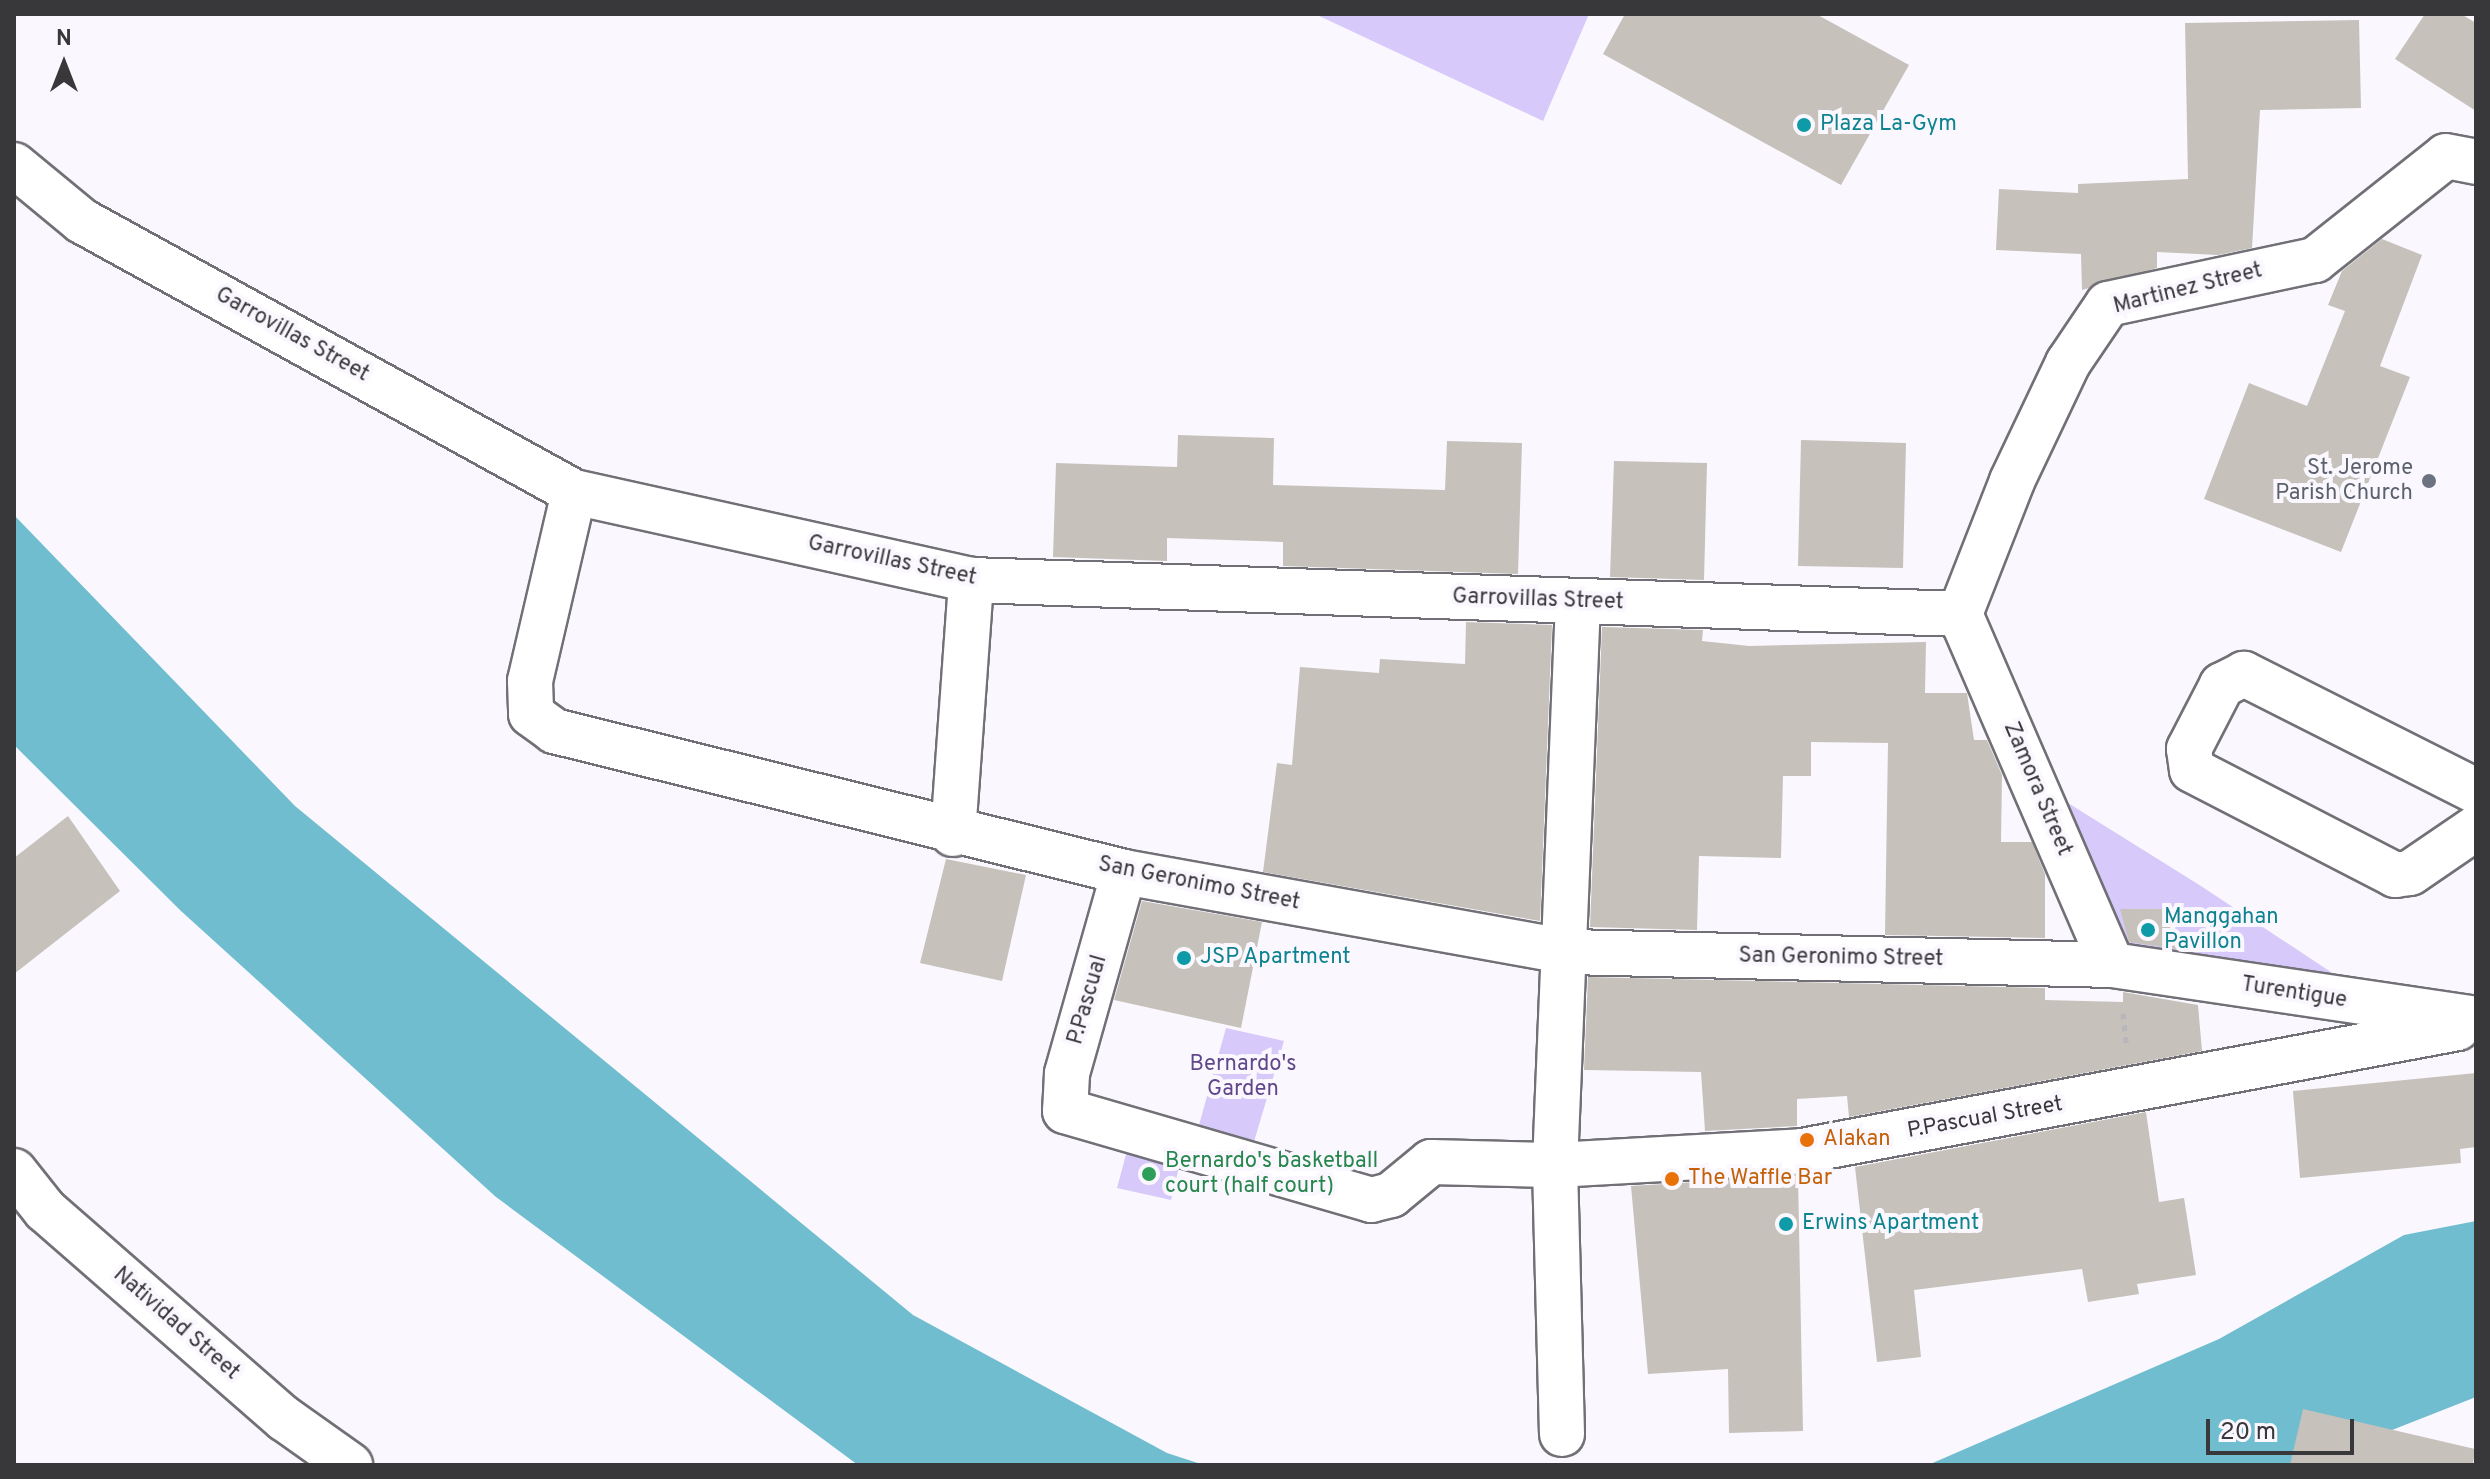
<!DOCTYPE html>
<html>
<head>
<meta charset="utf-8">
<style>
  body { margin:0 }
  #map { position:relative; width:2490px; height:1479px; overflow:hidden; background:#faf8fe; font-family:Overpass,sans-serif }
  div>[style] { position:absolute }
  .green>* { inset:0; background:#d7c9f9 }
  .water>* { inset:0; background:#6fbdce }
  .building>* { inset:0; background:#c6c1bb }
  .path>* { height:5px; margin-top:-2.5px; transform-origin:0; background:repeating-linear-gradient(90deg,#b8b6bb 0 6px,transparent 0 12px) }
  .roads { filter:drop-shadow(2px 0 #717076) drop-shadow(-2px 0 #717076) drop-shadow(0 2px #717076) drop-shadow(0 -2px #717076) }
  .minor>* { height:44px; margin:-22px; padding:0 22px; transform-origin:22px; border-radius:22px; background:#fff }
  .dots>* { width:22px; height:22px; translate:-50% -50%; box-sizing:border-box; border:4px solid #faf8fe; border-radius:50% }
  span { translate:-50% -50%; white-space:nowrap; text-align:center; line-height:1.15; -webkit-text-stroke:8px #faf8fe; paint-order:stroke }
  .culture-label { font-size:22px; color:#0d838f }
  .left { translate:0 -50%; text-align:left }
  .street-label { font-size:22px; color:#38373a }
  .worship-label { font-size:22px; color:#5b616d }
  .right { translate:-100% -50%; text-align:right }
  .park-label { font-size:22px; color:#60478b }
  .food-label { font-size:22px; color:#c56008 }
  .leisure-label { font-size:22px; color:#27864d }
  .frame { position:absolute; inset:0; border:16px solid #38373a; pointer-events:none }
  .north { position:absolute; left:24px; top:24px; width:80px; height:80px; -webkit-text-stroke:6px #faf8fe; paint-order:stroke; rotate:0deg; font-size:22px; font-weight:700; line-height:32px; text-align:center; color:#38373a }
  .north::after { content:''; display:block; margin:auto; width:28px; height:36px; background:#38373a; clip-path:polygon(50% 0,100% 100%,50% 72%,0 100%) }
  .scale { position:absolute; left:2206px; top:1419px; width:148px; height:36px; box-sizing:border-box; border:4px solid #38373a; border-top:0; padding-left:10px; font-size:24px; line-height:28px; white-space:nowrap; color:#38373a; -webkit-text-stroke:6px #faf8fe; paint-order:stroke }
</style>
</head>
<body>
<div id="map">
  <div class="green">
    <i style="clip-path:polygon(1315px 14px,1589px 14px,1543px 121px)"></i>
    <i style="clip-path:polygon(2036px 783px,2201px 886px,2382px 1006px,2112px 965px)"></i>
    <i style="clip-path:polygon(1226px 1028px,1284px 1041px,1250px 1155px,1196px 1136px)"></i>
    <i style="clip-path:polygon(1128px 1147px,1181px 1159px,1171px 1200px,1117px 1188px)"></i>
  </div>
  <div class="water">
    <i style="clip-path:polygon(14px 515px,295px 806px,913px 1315px,1167px 1453px,1204px 1465px,858px 1465px,496px 1197px,181px 911px,14px 745px)"></i>
    <i style="clip-path:polygon(2476px 1221px,2476px 1397px,2303px 1465px,1928px 1465px,2219px 1339px,2404px 1235px)"></i>
  </div>
  <div class="building">
    <i style="clip-path:polygon(1625px 14px,1816px 14px,1909px 65px,1841px 185px,1603px 54px)"></i>
    <i style="clip-path:polygon(2425px 14px,2461px 14px,2476px 23px,2476px 111px,2395px 59px)"></i>
    <i style="clip-path:polygon(2359px 20px,2361px 108px,2260px 110px,2252px 248px,2218px 255px,2157px 252px,2157px 268px,2082px 290px,2081px 254px,1996px 250px,1999px 189px,2078px 193px,2078px 184px,2188px 179px,2185px 23px)"></i>
    <i style="clip-path:polygon(2382px 239px,2422px 255px,2380px 366px,2410px 377px,2341px 552px,2204px 499px,2249px 383px,2307px 406px,2345px 311px,2328px 305px,2342px 271px)"></i>
    <i style="clip-path:polygon(1178px 435px,1274px 438px,1273px 485px,1445px 490px,1447px 441px,1522px 443px,1518px 574px,1283px 566px,1283px 542px,1167px 538px,1167px 561px,1053px 557px,1056px 463px,1177px 467px)"></i>
    <i style="clip-path:polygon(1801px 440px,1906px 443px,1903px 568px,1798px 566px)"></i>
    <i style="clip-path:polygon(1614px 461px,1707px 463px,1704px 580px,1610px 577px)"></i>
    <i style="clip-path:polygon(1466px 622px,1552px 625px,1540px 921px,1263px 872px,1277px 763px,1292px 765px,1300px 667px,1379px 673px,1380px 659px,1465px 664px)"></i>
    <i style="clip-path:polygon(1602px 627px,1703px 630px,1702px 641px,1749px 646px,1926px 642px,1925px 693px,1967px 693px,1974px 740px,1987px 740px,2002px 775px,2001px 842px,2032px 842px,2045px 874px,2045px 938px,1885px 935px,1888px 743px,1811px 742px,1811px 776px,1783px 776px,1781px 858px,1699px 856px,1697px 930px,1590px 927px)"></i>
    <i style="clip-path:polygon(68px 816px,120px 891px,14px 974px,14px 858px)"></i>
    <i style="clip-path:polygon(946px 859px,1026px 875px,1002px 981px,920px 963px)"></i>
    <i style="clip-path:polygon(1142px 901px,1262px 922px,1241px 1028px,1114px 1000px)"></i>
    <i style="clip-path:polygon(2120px 909px,2175px 909px,2177px 949px,2129px 942px)"></i>
    <i style="clip-path:polygon(1588px 977px,2045px 988px,2045px 1000px,2123px 1002px,2123px 992px,2198px 1005px,2202px 1051px,1849px 1117px,1847px 1096px,1797px 1099px,1797px 1126px,1705px 1131px,1701px 1072px,1584px 1070px)"></i>
    <i style="clip-path:polygon(2476px 1073px,2476px 1147px,2460px 1149px,2461px 1163px,2300px 1178px,2293px 1091px)"></i>
    <i style="clip-path:polygon(2146px 1112px,2159px 1202px,2184px 1198px,2196px 1275px,2137px 1284px,2139px 1294px,2088px 1302px,2082px 1269px,1914px 1290px,1921px 1357px,1877px 1362px,1855px 1167px)"></i>
    <i style="clip-path:polygon(1798px 1176px,1803px 1431px,1729px 1433px,1728px 1369px,1648px 1374px,1631px 1186px)"></i>
    <i style="clip-path:polygon(2303px 1409px,2475px 1449px,2473px 1465px,2290px 1465px)"></i>
  </div>
  <div class="path">
    <i style="left:2123px;top:1013px;width:30px;rotate:84deg"></i>
  </div>
  <div class="roads">
    <div class="minor">
      <i style="left:14px;top:165px;width:88px;rotate:39.5deg"></i>
      <i style="left:82px;top:221px;width:562px;rotate:28.85deg"></i>
      <i style="left:574px;top:492px;width:407px;rotate:12.5deg"></i>
      <i style="left:971px;top:580px;width:990px;rotate:1.97deg"></i>
      <i style="left:574px;top:492px;width:194px;rotate:103.1deg"></i>
      <i style="left:530px;top:681px;width:33px;rotate:88deg"></i>
      <i style="left:531px;top:714px;width:29px;rotate:36deg"></i>
      <i style="left:554px;top:731px;width:587px;rotate:13.89deg"></i>
      <i style="left:1124px;top:872px;width:452px;rotate:10.2deg"></i>
      <i style="left:1569px;top:952px;width:543px;rotate:1.37deg"></i>
      <i style="left:2112px;top:965px;width:368px;rotate:8.4deg"></i>
      <i style="left:1960px;top:614px;width:143px;rotate:-68.6deg"></i>
      <i style="left:2012px;top:481px;width:131px;rotate:-64.6deg"></i>
      <i style="left:2068px;top:363px;width:71px;rotate:-55.9deg"></i>
      <i style="left:2108px;top:304px;width:212px;rotate:-12deg"></i>
      <i style="left:2315px;top:260px;width:167px;rotate:-38.4deg"></i>
      <i style="left:2446px;top:156px;width:31px;rotate:11deg"></i>
      <i style="left:1960px;top:614px;width:382px;rotate:66.6deg"></i>
      <i style="left:2476px;top:791px;width:260px;rotate:-153.2deg"></i>
      <i style="left:2244px;top:674px;width:25px;rotate:153deg"></i>
      <i style="left:2222px;top:685px;width:72px;rotate:117.3deg"></i>
      <i style="left:2189px;top:749px;width:21px;rotate:82deg"></i>
      <i style="left:2192px;top:770px;width:229px;rotate:27.3deg"></i>
      <i style="left:2395px;top:875px;width:15px;rotate:-8deg"></i>
      <i style="left:2410px;top:873px;width:80px;rotate:-34.3deg"></i>
      <i style="left:953px;top:834px;width:255px;rotate:-85.9deg"></i>
      <i style="left:1124px;top:872px;width:210px;rotate:105.8deg"></i>
      <i style="left:1067px;top:1074px;width:37px;rotate:93deg"></i>
      <i style="left:1065px;top:1111px;width:319px;rotate:16.2deg"></i>
      <i style="left:1371px;top:1200px;width:21px;rotate:-14deg"></i>
      <i style="left:1391px;top:1195px;width:52px;rotate:-39.5deg"></i>
      <i style="left:1431px;top:1162px;width:124px;rotate:1.4deg"></i>
      <i style="left:1555px;top:1165px;width:247px;rotate:-3.2deg"></i>
      <i style="left:1802px;top:1151px;width:667px;rotate:-10.62deg"></i>
      <i style="left:14px;top:1171px;width:50px;rotate:51.5deg"></i>
      <i style="left:45px;top:1210px;width:318px;rotate:41.1deg"></i>
      <i style="left:285px;top:1419px;width:80px;rotate:35.3deg"></i>
      <i style="left:1562px;top:1434px;width:269px;rotate:-91.5deg"></i>
      <i style="left:1555px;top:1165px;width:563px;rotate:-87.66deg"></i>
    </div>
  </div>
  <div class="dots">
    <i style="left:1804px;top:125px;background:#0f9aa8"></i>
    <i style="left:2429px;top:481px;background:#6b7280"></i>
    <i style="left:2148px;top:930px;background:#0f9aa8"></i>
    <i style="left:1184px;top:958px;background:#0f9aa8"></i>
    <i style="left:1807px;top:1140px;background:#e8710a"></i>
    <i style="left:1149px;top:1174px;background:#2e9e5b"></i>
    <i style="left:1672px;top:1179px;background:#e8710a"></i>
    <i style="left:1786px;top:1224px;background:#0f9aa8"></i>
  </div>
  <div class="culture-label">
    <span class="left" style="left:1820px;top:125px">Plaza La-Gym</span>
    <span class="left" style="left:2164px;top:930px">Manggahan<br>Pavillon</span>
    <span class="left" style="left:1200px;top:958px">JSP Apartment</span>
    <span class="left" style="left:1802px;top:1224px">Erwins Apartment</span>
  </div>
  <div class="street-label">
    <span style="left:2188px;top:289px;rotate:-14deg">Martinez Street</span>
    <span style="left:292px;top:335px;rotate:29deg">Garrovillas Street</span>
    <span style="left:892px;top:561px;rotate:12deg">Garrovillas Street</span>
    <span style="left:1538px;top:600px;rotate:2deg">Garrovillas Street</span>
    <span style="left:2037px;top:789px;rotate:67deg">Zamora Street</span>
    <span style="left:1199px;top:884px;rotate:11deg">San Geronimo Street</span>
    <span style="left:1841px;top:958px;rotate:1deg">San Geronimo Street</span>
    <span style="left:2294px;top:993px;rotate:9deg">Turentigue</span>
    <span style="left:1088px;top:1000px;rotate:-74deg">P.Pascual</span>
    <span style="left:1985px;top:1118px;rotate:-10deg">P.Pascual Street</span>
    <span style="left:176px;top:1324px;rotate:41deg">Natividad Street</span>
  </div>
  <div class="worship-label">
    <span class="right" style="left:2413px;top:481px">St. Jerome<br>Parish Church</span>
  </div>
  <div class="park-label">
    <span style="left:1243px;top:1077px">Bernardo's<br>Garden</span>
  </div>
  <div class="food-label">
    <span class="left" style="left:1823px;top:1140px">Alakan</span>
    <span class="left" style="left:1688px;top:1179px">The Waffle Bar</span>
  </div>
  <div class="leisure-label">
    <span class="left" style="left:1165px;top:1174px">Bernardo's basketball<br>court (half court)</span>
  </div>
  <div class="frame"></div>
  <div class="north">N</div>
  <div class="scale">20 m</div>
</div>
</body>
</html>
